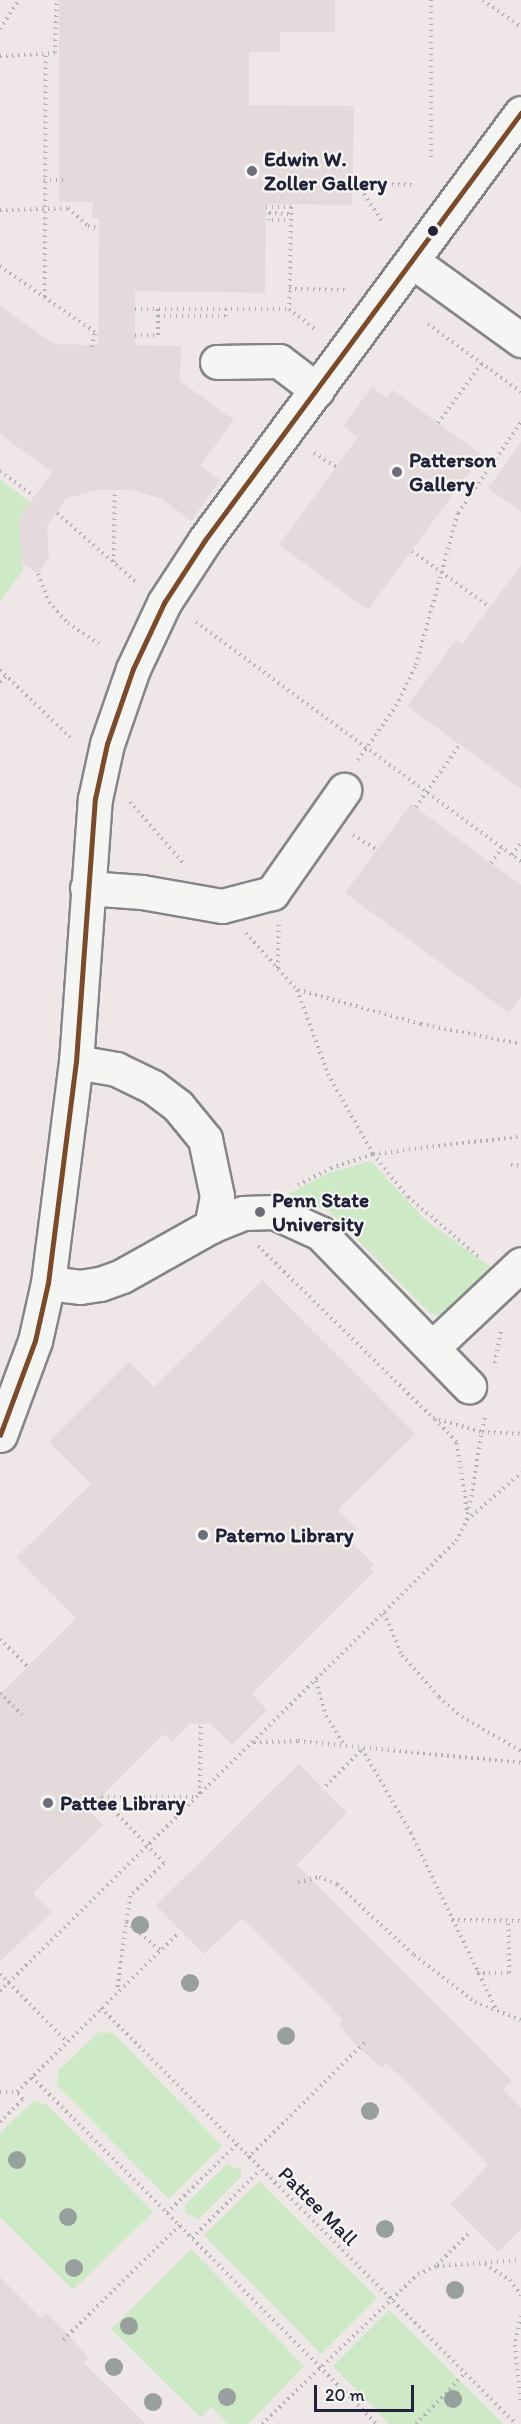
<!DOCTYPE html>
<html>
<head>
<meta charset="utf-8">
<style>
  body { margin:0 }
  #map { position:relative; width:521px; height:2424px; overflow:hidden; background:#f5f5f3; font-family:Itim,sans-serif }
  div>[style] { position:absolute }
  .built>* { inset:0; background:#efe6e7 }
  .green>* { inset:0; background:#cee9c5 }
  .building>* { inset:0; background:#e4dadc }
  .path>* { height:4px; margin-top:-2px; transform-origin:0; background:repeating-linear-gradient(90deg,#b0b0b2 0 1.5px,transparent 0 6px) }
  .roads { filter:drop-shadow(2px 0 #858589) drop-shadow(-2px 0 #858589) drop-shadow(0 2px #858589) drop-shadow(0 -2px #858589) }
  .minor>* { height:33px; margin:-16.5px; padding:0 16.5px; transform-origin:16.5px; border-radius:16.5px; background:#f5f5f3 }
  .bus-1>* { height:4.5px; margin:-2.25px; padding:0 2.25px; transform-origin:2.25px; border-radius:2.25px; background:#7a4b2a }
  .trees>* { width:18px; height:18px; margin:-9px; border-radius:50%; background:#98a09e }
  .dots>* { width:16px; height:16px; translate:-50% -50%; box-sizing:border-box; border:3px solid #f6f6f2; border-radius:50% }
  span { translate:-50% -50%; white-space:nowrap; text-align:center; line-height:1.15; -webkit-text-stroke:4.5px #f6f6f2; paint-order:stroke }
  .poi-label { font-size:21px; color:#22223b; font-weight:700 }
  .left { translate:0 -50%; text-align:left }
  .street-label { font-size:21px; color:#22223b }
  .scale { position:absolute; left:314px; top:2385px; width:100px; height:27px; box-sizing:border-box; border:3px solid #22223b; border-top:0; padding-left:8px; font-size:18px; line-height:21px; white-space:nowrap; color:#22223b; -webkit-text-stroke:4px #f6f6f2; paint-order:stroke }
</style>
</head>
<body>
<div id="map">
  <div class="built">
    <i style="clip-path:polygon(0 0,521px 0,521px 2424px,0 2424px)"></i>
  </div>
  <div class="green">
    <i style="clip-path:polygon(0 479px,30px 502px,19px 518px,23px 570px,0 602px)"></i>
    <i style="clip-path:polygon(371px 1161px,424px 1219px,492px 1268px,444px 1315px,431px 1314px,330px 1212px,288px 1194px,329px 1173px)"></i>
    <i style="clip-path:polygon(99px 2032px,113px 2033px,222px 2146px,169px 2199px,57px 2085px,59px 2070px)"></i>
    <i style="clip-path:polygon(33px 2101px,47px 2105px,153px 2212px,73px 2290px,0 2217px,0 2133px)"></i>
    <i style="clip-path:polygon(227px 2164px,241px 2170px,241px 2177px,199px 2219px,185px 2213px,185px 2205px)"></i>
    <i style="clip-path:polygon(259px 2181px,377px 2298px,321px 2354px,204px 2235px)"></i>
    <i style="clip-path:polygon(191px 2249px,304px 2366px,248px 2424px,228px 2424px,211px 2407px,201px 2418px,111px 2329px)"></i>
    <i style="clip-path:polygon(389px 2310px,503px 2424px,389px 2424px,333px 2366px)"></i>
  </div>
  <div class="building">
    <i style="clip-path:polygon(59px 0,335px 0,335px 32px,280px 32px,280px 52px,249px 52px,249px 105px,354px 106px,352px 205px,266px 204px,265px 293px,135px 291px,135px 345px,181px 346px,180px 381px,234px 420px,200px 466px,220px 480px,191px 521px,162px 499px,131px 490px,97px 490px,67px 498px,47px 526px,49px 558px,38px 574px,21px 562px,19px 518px,52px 472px,0 434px,0 306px,54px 344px,98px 345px,99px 218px,92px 218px,93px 202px,59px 202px)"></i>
    <i style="clip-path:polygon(372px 387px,387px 398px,393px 390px,482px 455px,368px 610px,279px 545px,358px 437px,343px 426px)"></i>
    <i style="clip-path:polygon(521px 442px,521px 512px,488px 488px)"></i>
    <i style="clip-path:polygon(521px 565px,521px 789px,407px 706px,456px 640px,462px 644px)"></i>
    <i style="clip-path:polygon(411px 804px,521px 885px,521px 996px,509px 1013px,345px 893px)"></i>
    <i style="clip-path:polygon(262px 1280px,415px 1434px,338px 1510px,357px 1529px,348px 1538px,374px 1565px,371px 1568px,374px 1572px,252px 1694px,267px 1710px,232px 1745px,211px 1724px,190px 1724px,172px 1742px,164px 1734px,88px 1810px,103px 1825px,33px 1893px,52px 1912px,0 1962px,0 1694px,76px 1618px,16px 1557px,91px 1484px,49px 1442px,129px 1362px,154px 1387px)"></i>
    <i style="clip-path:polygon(299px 1764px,347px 1813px,297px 1865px,512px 2081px,503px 2090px,521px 2108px,521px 2229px,498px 2252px,450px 2204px,488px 2165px,444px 2120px,386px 2063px,382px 2068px,354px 2043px,339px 2024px,343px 2020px,242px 1918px,204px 1954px,156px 1905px)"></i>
    <i style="clip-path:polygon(0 2277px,41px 2318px,46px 2313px,72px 2339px,89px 2358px,84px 2363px,146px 2424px,0 2424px)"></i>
  </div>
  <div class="path">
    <i style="left:431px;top:0;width:160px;rotate:90deg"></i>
    <i style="left:483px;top:0;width:47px;rotate:35.4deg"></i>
    <i style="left:0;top:29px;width:35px;rotate:-57deg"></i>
    <i style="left:0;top:56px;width:55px;rotate:-3.1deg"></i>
    <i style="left:55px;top:53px;width:53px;rotate:-87.8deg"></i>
    <i style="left:44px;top:180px;width:23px"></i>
    <i style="left:357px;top:184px;width:48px;rotate:56deg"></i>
    <i style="left:350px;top:187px;width:4px;rotate:-90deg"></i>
    <i style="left:350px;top:183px;width:63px;rotate:1.8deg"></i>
    <i style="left:266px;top:207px;width:25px"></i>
    <i style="left:291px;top:207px;width:102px;rotate:91.1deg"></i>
    <i style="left:0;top:210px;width:68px;rotate:-1.7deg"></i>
    <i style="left:68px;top:208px;width:27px;rotate:42deg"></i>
    <i style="left:88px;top:226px;width:11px;rotate:15deg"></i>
    <i style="left:285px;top:220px;width:16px;rotate:180deg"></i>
    <i style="left:269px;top:220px;width:7px;rotate:-90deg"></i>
    <i style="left:269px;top:213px;width:22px;rotate:3deg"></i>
    <i style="left:0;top:266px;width:118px;rotate:35deg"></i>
    <i style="left:289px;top:289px;width:60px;rotate:1deg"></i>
    <i style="left:45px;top:297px;width:244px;rotate:-89.8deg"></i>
    <i style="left:135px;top:309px;width:154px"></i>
    <i style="left:289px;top:309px;width:33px;rotate:38deg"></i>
    <i style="left:158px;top:316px;width:68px"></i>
    <i style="left:226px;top:316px;width:7px;rotate:-90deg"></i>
    <i style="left:428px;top:324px;width:115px;rotate:36.2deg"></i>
    <i style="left:135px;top:335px;width:23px"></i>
    <i style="left:158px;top:335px;width:26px;rotate:-90deg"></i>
    <i style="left:92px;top:347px;width:14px;rotate:-78deg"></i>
    <i style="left:438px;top:423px;width:74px;rotate:-53.7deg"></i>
    <i style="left:314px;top:453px;width:26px;rotate:32deg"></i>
    <i style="left:0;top:471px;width:42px;rotate:36.3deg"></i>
    <i style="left:57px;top:513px;width:106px;rotate:41.2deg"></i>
    <i style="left:412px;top:551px;width:96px;rotate:35.7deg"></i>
    <i style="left:114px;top:562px;width:72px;rotate:-89.2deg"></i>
    <i style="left:38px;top:574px;width:30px;rotate:69deg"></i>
    <i style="left:49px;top:602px;width:28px;rotate:48deg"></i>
    <i style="left:68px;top:623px;width:37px;rotate:34deg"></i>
    <i style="left:196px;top:622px;width:404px;rotate:36.4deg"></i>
    <i style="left:0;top:670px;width:101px;rotate:43.8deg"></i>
    <i style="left:0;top:682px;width:8px;rotate:-45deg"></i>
    <i style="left:358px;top:760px;width:66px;rotate:-54.9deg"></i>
    <i style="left:396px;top:706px;width:46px;rotate:-64deg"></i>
    <i style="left:416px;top:665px;width:158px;rotate:-74.6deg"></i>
    <i style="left:458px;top:513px;width:111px;rotate:-55.3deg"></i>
    <i style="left:130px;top:802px;width:82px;rotate:48.9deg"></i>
    <i style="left:416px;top:807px;width:77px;rotate:-55.1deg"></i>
    <i style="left:353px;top:835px;width:29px;rotate:31deg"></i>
    <i style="left:512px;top:855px;width:15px;rotate:-53deg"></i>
    <i style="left:491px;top:863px;width:19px;rotate:-54deg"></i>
    <i style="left:246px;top:933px;width:76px;rotate:48.2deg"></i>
    <i style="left:297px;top:990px;width:90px;rotate:69.7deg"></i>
    <i style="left:328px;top:1074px;width:92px;rotate:60.6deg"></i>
    <i style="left:373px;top:1154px;width:55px;rotate:50.9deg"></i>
    <i style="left:408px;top:1197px;width:93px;rotate:40.2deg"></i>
    <i style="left:278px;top:968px;width:44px;rotate:-88.7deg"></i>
    <i style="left:298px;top:990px;width:128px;rotate:15.5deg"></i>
    <i style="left:421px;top:1024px;width:102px;rotate:11.3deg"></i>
    <i style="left:511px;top:1165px;width:10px;rotate:6deg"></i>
    <i style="left:298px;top:1185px;width:37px;rotate:-27deg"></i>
    <i style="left:331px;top:1168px;width:44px;rotate:-18.4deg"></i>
    <i style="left:373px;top:1154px;width:149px;rotate:-6.9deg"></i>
    <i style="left:258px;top:1246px;width:245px;rotate:44.5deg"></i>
    <i style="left:433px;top:1418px;width:51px;rotate:15.9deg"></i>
    <i style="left:482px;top:1432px;width:39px;rotate:3deg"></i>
    <i style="left:495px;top:1363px;width:35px;rotate:-80deg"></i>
    <i style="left:435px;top:1419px;width:33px;rotate:47deg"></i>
    <i style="left:457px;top:1443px;width:71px;rotate:81.9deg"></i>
    <i style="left:467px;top:1520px;width:72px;rotate:-41deg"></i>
    <i style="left:384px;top:1613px;width:46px;rotate:66.8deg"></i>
    <i style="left:402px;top:1655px;width:56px;rotate:48.6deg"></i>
    <i style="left:439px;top:1697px;width:30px;rotate:41deg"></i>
    <i style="left:462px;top:1717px;width:68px;rotate:30deg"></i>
    <i style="left:0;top:1639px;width:38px;rotate:45deg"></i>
    <i style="left:316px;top:1681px;width:36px;rotate:74deg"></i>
    <i style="left:326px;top:1716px;width:36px;rotate:58deg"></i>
    <i style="left:0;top:1693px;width:31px;rotate:45deg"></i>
    <i style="left:254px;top:1742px;width:44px;rotate:-1.3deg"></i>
    <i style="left:298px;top:1741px;width:224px;rotate:5.6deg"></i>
    <i style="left:326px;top:1786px;width:52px;rotate:-45.8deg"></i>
    <i style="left:362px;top:1749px;width:97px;rotate:59.7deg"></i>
    <i style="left:411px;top:1833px;width:198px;rotate:64.2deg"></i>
    <i style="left:200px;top:1794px;width:70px;rotate:-89.2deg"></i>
    <i style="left:101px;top:1797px;width:91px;rotate:46.3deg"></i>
    <i style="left:164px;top:1863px;width:47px;rotate:135.9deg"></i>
    <i style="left:130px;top:1896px;width:96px;rotate:97.8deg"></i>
    <i style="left:102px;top:1797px;width:94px"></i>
    <i style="left:298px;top:1882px;width:22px;rotate:-13deg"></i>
    <i style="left:319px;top:1877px;width:19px;rotate:21deg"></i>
    <i style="left:337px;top:1884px;width:105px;rotate:42.7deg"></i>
    <i style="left:414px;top:1955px;width:77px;rotate:37.6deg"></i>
    <i style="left:475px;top:2002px;width:49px;rotate:21.4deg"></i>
    <i style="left:452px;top:1920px;width:69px;rotate:0.8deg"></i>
    <i style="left:126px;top:1922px;width:44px;rotate:39.5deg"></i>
    <i style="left:477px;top:1973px;width:32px"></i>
    <i style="left:509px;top:1973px;width:51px;rotate:-91.1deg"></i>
    <i style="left:0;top:1974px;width:95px;rotate:45.4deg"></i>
    <i style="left:0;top:1991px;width:641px;rotate:-44.62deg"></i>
    <i style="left:456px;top:1541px;width:24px;rotate:-62deg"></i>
    <i style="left:467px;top:1520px;width:107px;rotate:-80.3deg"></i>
    <i style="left:101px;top:2008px;width:588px;rotate:45.07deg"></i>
    <i style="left:32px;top:2077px;width:489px;rotate:45.2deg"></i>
    <i style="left:0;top:2092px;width:17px"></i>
    <i style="left:17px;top:2092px;width:226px;rotate:-44.6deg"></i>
    <i style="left:0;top:2122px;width:33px;rotate:-45deg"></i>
    <i style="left:23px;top:2099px;width:9px;rotate:-131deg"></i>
    <i style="left:248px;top:2158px;width:165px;rotate:-44.8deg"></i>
    <i style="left:167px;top:2213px;width:97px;rotate:-44.6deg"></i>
    <i style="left:192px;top:2238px;width:96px;rotate:-45deg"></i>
    <i style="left:485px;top:2264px;width:30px;rotate:33deg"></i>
    <i style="left:510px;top:2280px;width:19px;rotate:54deg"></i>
    <i style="left:437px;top:2265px;width:47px;rotate:-45deg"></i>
    <i style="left:521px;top:2316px;width:30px;rotate:102deg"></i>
    <i style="left:515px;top:2345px;width:59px;rotate:84.2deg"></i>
    <i style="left:63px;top:2340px;width:164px;rotate:-44.5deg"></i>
    <i style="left:262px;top:2424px;width:216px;rotate:-43.9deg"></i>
    <i style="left:418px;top:2274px;width:21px;rotate:-23deg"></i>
    <i style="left:437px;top:2266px;width:84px;rotate:-4.1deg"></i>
    <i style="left:416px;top:2424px;width:71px;rotate:-46.1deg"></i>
  </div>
  <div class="roads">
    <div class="minor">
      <i style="left:412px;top:261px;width:135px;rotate:35.9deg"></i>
      <i style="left:217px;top:362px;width:62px;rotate:-0.9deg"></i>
      <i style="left:279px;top:361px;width:48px;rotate:37.3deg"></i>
      <i style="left:87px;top:888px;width:55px;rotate:4.2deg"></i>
      <i style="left:142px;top:892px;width:81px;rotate:9.9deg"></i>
      <i style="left:222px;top:906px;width:52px;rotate:-14.6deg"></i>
      <i style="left:272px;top:893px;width:126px;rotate:-55deg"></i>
      <i style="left:76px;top:1062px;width:41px;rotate:9.9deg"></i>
      <i style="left:116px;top:1069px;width:41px;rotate:25.9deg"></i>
      <i style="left:153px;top:1087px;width:31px;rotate:37deg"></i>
      <i style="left:178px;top:1106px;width:43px;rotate:50.7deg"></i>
      <i style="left:205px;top:1139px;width:58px;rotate:78.1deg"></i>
      <i style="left:217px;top:1196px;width:31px;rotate:101deg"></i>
      <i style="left:48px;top:1283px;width:32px;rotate:7deg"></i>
      <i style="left:80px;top:1287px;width:20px;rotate:-9deg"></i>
      <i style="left:100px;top:1284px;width:23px;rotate:-20deg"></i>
      <i style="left:122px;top:1276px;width:102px;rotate:-29.3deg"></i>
      <i style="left:211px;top:1226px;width:35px;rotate:-22deg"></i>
      <i style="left:243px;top:1213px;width:31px;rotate:-2deg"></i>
      <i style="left:274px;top:1212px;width:51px;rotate:24.5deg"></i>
      <i style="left:320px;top:1233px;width:214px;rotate:45.8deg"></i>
      <i style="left:432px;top:1348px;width:122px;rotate:-43.3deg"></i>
      <i style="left:0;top:1435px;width:100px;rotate:-69.6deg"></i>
      <i style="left:35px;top:1341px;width:59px;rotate:-77.4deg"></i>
      <i style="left:48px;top:1283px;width:223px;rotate:-82.8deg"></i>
      <i style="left:76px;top:1062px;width:264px;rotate:-85.9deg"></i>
      <i style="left:95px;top:799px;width:56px;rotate:-77.7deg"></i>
      <i style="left:107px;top:744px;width:79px;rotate:-70.9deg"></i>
      <i style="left:133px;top:669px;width:73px;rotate:-64.8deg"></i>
      <i style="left:164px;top:603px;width:75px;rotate:-56.9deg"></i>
      <i style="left:205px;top:540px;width:531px;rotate:-53.5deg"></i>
    </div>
  </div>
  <div class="bus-1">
    <i style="left:0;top:1435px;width:100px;rotate:-69.6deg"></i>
    <i style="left:35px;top:1341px;width:59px;rotate:-77.4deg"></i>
    <i style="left:48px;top:1283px;width:223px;rotate:-82.8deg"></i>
    <i style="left:76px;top:1062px;width:264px;rotate:-85.9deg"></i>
    <i style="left:95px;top:799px;width:56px;rotate:-77.7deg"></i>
    <i style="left:107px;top:744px;width:79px;rotate:-70.9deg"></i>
    <i style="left:133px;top:669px;width:73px;rotate:-64.8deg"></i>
    <i style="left:164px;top:603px;width:75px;rotate:-56.9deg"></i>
    <i style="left:205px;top:540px;width:531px;rotate:-53.5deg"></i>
  </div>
  <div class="trees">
    <i style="left:140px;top:1925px"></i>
    <i style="left:190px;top:1983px"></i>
    <i style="left:286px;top:2036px"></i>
    <i style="left:370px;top:2111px"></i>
    <i style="left:17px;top:2160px"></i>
    <i style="left:68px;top:2217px"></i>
    <i style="left:385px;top:2229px"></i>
    <i style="left:74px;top:2268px"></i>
    <i style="left:455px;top:2290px"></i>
    <i style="left:129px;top:2326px"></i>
    <i style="left:114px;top:2367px"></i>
    <i style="left:227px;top:2397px"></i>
    <i style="left:453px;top:2399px"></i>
    <i style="left:153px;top:2402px"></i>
  </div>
  <div class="dots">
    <i style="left:252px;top:171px;background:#6c6c7b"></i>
    <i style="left:433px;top:231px;background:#22223b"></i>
    <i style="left:397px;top:472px;background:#6c6c7b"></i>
    <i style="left:260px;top:1212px;background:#6c6c7b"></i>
    <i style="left:203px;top:1535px;background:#6c6c7b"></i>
    <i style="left:48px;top:1803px;background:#6c6c7b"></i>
  </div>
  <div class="poi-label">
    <span class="left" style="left:264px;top:171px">Edwin W.<br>Zoller Gallery</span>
    <span class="left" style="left:409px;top:472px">Patterson<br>Gallery</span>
    <span class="left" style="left:272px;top:1212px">Penn State<br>University</span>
    <span class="left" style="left:215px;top:1535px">Paterno Library</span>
    <span class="left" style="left:60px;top:1803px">Pattee Library</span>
  </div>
  <div class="street-label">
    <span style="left:318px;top:2206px;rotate:45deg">Pattee Mall</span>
  </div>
  <div class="scale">20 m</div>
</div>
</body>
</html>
